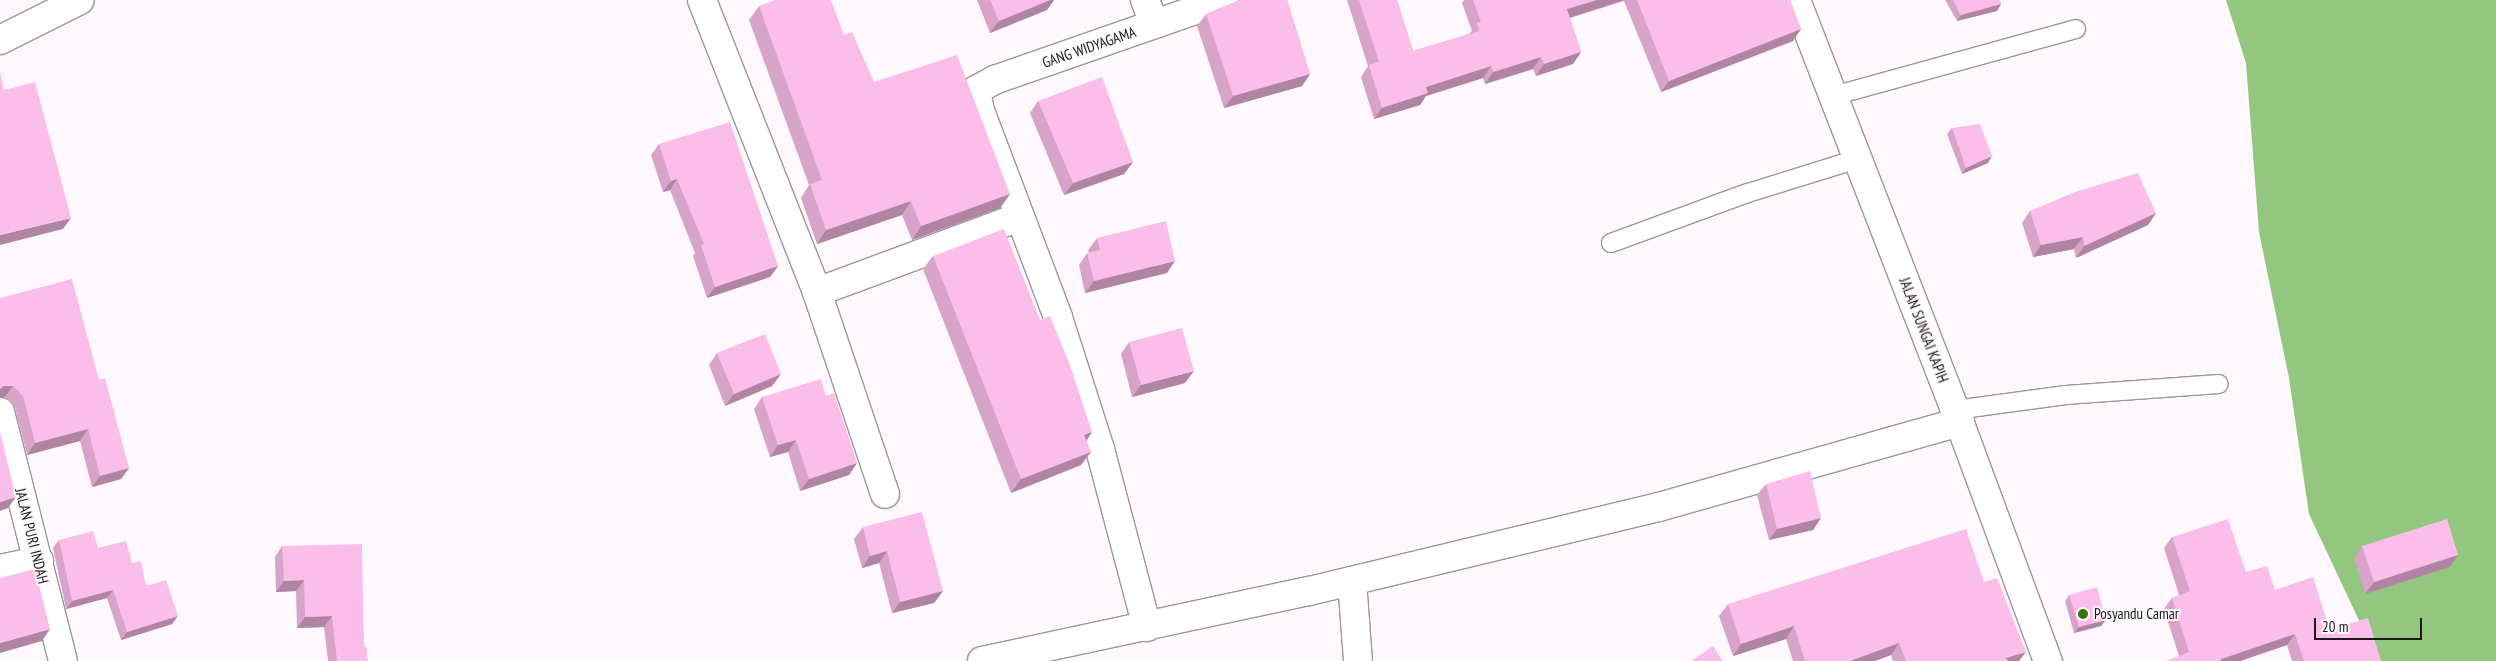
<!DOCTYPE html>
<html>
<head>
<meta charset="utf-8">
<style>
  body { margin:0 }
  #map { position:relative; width:2496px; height:661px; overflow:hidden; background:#fff9fd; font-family:"PT Sans Narrow",sans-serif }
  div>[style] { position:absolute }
  .water>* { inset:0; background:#93c67f }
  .roads { filter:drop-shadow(1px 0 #9c959a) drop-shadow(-1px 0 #9c959a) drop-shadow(0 1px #9c959a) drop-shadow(0 -1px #9c959a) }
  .lane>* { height:18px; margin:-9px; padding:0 9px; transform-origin:9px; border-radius:9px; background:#fff }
  .street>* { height:28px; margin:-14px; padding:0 14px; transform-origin:14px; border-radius:14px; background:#fff }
  .secondary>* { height:28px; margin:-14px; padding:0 14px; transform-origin:14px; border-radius:14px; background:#fff }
  .wall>* { inset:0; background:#d8a3c8 }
  .shaded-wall>* { inset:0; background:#b084a3 }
  .building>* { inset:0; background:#fbbde9 }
  .dots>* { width:14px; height:14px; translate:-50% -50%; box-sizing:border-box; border:2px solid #fff9fd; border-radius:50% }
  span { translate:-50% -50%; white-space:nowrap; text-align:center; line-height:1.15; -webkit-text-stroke:4px #fff9fd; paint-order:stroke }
  .street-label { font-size:15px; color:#1a1719 }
  .poi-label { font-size:15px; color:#1a1719 }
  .left { translate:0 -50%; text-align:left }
  .scale { position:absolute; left:2314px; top:618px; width:108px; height:22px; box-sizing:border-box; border:2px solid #1a1719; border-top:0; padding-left:6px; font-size:15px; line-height:18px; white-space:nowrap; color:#1a1719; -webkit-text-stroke:4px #fff9fd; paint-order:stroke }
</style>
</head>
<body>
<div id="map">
  <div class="water">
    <i style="clip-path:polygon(2226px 0,2496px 0,2496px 661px,2378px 661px,2309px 514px,2289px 378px,2259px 232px,2246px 63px)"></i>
  </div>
  <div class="roads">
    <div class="lane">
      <i style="left:1833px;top:96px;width:252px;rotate:-15.4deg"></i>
      <i style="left:1611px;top:243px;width:146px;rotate:-20.1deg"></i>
      <i style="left:1748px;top:193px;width:114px;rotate:-17.3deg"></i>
      <i style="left:1955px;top:410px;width:112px;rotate:-7.7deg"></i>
      <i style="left:2066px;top:395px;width:153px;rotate:-4.1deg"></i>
    </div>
    <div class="street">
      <i style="left:702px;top:0;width:314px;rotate:68.5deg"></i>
      <i style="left:817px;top:292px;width:213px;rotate:71.4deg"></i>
      <i style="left:1145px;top:0;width:26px;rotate:69deg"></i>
      <i style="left:0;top:40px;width:89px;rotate:-26.6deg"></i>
      <i style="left:817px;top:292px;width:216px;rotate:-20.3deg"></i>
      <i style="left:0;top:412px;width:257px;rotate:75.8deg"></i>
      <i style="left:0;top:569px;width:40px;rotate:-12deg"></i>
      <i style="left:1352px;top:581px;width:80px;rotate:85.7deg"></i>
      <i style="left:1147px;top:627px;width:184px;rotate:-104.8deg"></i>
      <i style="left:1100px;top:449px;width:139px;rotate:-107.7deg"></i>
      <i style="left:1058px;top:317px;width:220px;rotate:-110.7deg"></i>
      <i style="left:980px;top:111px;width:21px;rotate:-101deg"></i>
      <i style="left:976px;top:90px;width:24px;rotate:-28deg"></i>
      <i style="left:997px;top:79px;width:240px;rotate:-19.2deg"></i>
      <i style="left:982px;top:661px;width:334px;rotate:-12.1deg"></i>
      <i style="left:1309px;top:591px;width:360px;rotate:-13.5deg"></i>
      <i style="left:1659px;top:507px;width:313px;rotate:-15.8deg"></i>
    </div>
    <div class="secondary">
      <i style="left:1796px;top:0;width:440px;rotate:68.8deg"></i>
      <i style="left:1955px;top:410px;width:268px;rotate:69.7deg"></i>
    </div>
  </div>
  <div class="wall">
    <i style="clip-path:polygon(977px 0,1054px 0,1047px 10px,990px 33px)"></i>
    <i style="clip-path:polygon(1238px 0,1287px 0,1310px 74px,1302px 86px,1224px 108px,1197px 26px,1206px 14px,1238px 1px)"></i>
    <i style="clip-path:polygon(1347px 0,1397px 0,1413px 51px,1469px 34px,1472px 31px,1462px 3px,1464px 0,1790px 0,1801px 29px,1793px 41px,1661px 92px,1624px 1px,1570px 18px,1581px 52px,1573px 64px,1536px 76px,1533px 69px,1485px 84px,1483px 78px,1426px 96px,1420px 105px,1374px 119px,1361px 77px,1368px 66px)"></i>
    <i style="clip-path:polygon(1945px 0,2000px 0,2001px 4px,1997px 11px,1957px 21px)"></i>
    <i style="clip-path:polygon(759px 6px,844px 35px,874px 82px,1010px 194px,1000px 208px,912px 240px,902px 215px,817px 244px,801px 198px,809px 185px,749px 20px)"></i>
    <i style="clip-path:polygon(1038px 101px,1133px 162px,1124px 174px,1064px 195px,1030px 113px)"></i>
    <i style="clip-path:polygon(1952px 128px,1988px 163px,1962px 174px,1947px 134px)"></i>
    <i style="clip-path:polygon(659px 144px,778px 266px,770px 277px,707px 298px,693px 256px,695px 253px,670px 190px,663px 192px,651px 155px)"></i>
    <i style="clip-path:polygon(2030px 211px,2156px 213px,2148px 225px,2076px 258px,2074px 249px,2033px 257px,2022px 223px)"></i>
    <i style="clip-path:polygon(1097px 238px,1167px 273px,1085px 293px,1079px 265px,1087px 253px,1089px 253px,1088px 250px)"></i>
    <i style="clip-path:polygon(933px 256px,1040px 320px,1092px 432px,1086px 441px,1091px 452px,1081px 465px,1011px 493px,923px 269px)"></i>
    <i style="clip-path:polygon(0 298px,99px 380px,129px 468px,121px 479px,92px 487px,80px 441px,27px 455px,15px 408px,5px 397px,0 397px)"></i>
    <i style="clip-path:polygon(1129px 342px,1185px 383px,1132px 397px,1121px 354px)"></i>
    <i style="clip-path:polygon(717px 353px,781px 374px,772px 386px,725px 406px,709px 365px)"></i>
    <i style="clip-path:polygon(826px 396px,857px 463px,849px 475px,800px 491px,788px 452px,770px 457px,754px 409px,762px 397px)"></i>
    <i style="clip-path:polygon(1766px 484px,1821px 518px,1813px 530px,1769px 540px,1757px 495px)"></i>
    <i style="clip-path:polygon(863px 527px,943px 591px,934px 603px,892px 613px,879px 563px,862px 568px,854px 539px)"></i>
    <i style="clip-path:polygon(2172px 537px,2246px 572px,2275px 590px,2330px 630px,2381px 661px,2292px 661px,2287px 645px,2240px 661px,2167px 661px,2179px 656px,2164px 609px,2172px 598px,2179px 595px,2164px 548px)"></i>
    <i style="clip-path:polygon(59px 540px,98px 548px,132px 563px,172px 624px,121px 640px,107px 598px,66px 609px,53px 548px)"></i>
    <i style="clip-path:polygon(282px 546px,364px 646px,368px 661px,328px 661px,324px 627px,297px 628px,296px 591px,276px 592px,275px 557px)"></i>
    <i style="clip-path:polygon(2362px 546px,2450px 567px,2365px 594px,2354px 558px)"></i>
    <i style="clip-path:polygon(1984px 582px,2019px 661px,1893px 661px,1891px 655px,1875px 661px,1793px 661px,1786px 639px,1733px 656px,1719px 616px,1728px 604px)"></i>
    <i style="clip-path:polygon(2069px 595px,2101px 626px,2074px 633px,2065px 601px)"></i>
  </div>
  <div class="shaded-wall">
    <i style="clip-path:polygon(1050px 0,1054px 0,1047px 10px,990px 33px,999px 21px)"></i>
    <i style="clip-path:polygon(1597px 0,1624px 0,1559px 21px,1567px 9px)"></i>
    <i style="clip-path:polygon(2001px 4px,1997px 11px,1957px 21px,1961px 15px)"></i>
    <i style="clip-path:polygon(1801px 29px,1793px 41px,1661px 92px,1669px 81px)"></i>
    <i style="clip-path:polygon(1581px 52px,1573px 64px,1536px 76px,1544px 64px)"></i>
    <i style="clip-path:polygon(1541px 57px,1533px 69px,1485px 84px,1493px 72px)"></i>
    <i style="clip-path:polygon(1491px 66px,1483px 78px,1426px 96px,1420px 105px,1374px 119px,1382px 108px,1426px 87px)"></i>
    <i style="clip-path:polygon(1310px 74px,1302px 86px,1224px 108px,1233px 96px)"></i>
    <i style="clip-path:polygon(1992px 156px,1988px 163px,1962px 174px,1966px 168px)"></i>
    <i style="clip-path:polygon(1133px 162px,1124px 174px,1064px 195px,1073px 183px)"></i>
    <i style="clip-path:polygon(677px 179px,670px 190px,663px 192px,671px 181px)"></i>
    <i style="clip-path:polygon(1010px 194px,1000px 208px,912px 240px,921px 226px)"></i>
    <i style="clip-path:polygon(911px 201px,902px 215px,817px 244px,826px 230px)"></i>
    <i style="clip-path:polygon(2156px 213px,2148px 225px,2076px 258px,2084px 246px)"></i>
    <i style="clip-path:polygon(71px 218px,63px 229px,0 245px,0 235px)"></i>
    <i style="clip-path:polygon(2083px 237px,2074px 249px,2033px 257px,2041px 245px)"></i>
    <i style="clip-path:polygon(1175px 261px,1167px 273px,1085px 293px,1094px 281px)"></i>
    <i style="clip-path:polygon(778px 266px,770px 277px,707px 298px,715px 287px)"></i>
    <i style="clip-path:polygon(1194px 371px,1185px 383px,1132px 397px,1141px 385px)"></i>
    <i style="clip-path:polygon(781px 374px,772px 386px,725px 406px,734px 394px)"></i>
    <i style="clip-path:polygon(4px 386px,13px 386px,5px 397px,0 397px,0 389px)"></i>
    <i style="clip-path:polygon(88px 429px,80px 441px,27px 455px,35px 443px)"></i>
    <i style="clip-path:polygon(1092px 432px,1083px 446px,1084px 435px)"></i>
    <i style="clip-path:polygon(796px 440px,788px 452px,770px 457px,778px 445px)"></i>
    <i style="clip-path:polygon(1091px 452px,1081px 465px,1011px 493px,1021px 479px)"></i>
    <i style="clip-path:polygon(857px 463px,849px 475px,800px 491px,809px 479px)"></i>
    <i style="clip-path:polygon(129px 468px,121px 479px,92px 487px,100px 476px)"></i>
    <i style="clip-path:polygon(16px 497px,8px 508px,0 511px,0 502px)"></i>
    <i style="clip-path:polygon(1821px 518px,1813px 530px,1769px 540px,1777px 529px)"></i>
    <i style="clip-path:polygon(887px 551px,879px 563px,862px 568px,870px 556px)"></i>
    <i style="clip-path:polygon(2458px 555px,2450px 567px,2365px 594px,2374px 582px)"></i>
    <i style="clip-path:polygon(304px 580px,296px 591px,276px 592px,284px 581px)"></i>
    <i style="clip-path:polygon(113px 590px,107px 598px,66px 609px,72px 601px)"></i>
    <i style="clip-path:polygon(943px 591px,934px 603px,892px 613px,900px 602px)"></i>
    <i style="clip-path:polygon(178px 616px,172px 624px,121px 640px,127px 632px)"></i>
    <i style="clip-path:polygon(332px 616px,324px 627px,297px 628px,305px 617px)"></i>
    <i style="clip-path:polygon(2106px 620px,2101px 626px,2074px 633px,2079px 627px)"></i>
    <i style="clip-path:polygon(1794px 626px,1786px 639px,1733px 656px,1741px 644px)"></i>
    <i style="clip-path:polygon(50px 629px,42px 641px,0 653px,0 643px)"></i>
    <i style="clip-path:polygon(2295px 634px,2287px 645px,2240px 661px,2219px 661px,2221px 659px)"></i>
    <i style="clip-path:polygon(1899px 643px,1891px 655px,1875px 661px,1850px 661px)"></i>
    <i style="clip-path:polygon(2026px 652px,2019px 661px,2004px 661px,2006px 658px)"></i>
  </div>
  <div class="building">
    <i style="clip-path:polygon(775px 0,831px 0,844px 35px,852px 32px,874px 82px,957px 55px,1010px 194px,921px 226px,911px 201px,826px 230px,810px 184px,822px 180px,759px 6px)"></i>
    <i style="clip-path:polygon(990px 0,1050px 0,999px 21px)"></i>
    <i style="clip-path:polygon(1240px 0,1287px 0,1310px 74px,1233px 96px,1206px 14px)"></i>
    <i style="clip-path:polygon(1359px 0,1397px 0,1413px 51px,1479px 31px,1477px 23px,1481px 22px,1473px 0,1597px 0,1567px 9px,1581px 52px,1544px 64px,1541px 57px,1493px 72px,1491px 66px,1426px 87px,1428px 93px,1382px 108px,1369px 65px,1379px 62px)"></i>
    <i style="clip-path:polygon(1637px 0,1790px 0,1801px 29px,1669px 81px)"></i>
    <i style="clip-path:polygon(1953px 0,2000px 0,2001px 4px,1961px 15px)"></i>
    <i style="clip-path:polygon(0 72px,4px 90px,35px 82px,71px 218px,0 235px)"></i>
    <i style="clip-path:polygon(1102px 77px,1133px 162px,1073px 183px,1038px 101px)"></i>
    <i style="clip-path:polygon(730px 122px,778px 266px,715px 287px,701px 245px,704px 244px,677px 179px,671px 181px,659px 144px)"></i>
    <i style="clip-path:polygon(1980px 124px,1992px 156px,1966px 168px,1952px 128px)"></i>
    <i style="clip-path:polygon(2138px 173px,2156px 213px,2084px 246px,2083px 237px,2041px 245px,2030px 211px,2075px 192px)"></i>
    <i style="clip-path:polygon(1166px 221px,1175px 261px,1094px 281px,1087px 253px,1100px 250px,1097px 238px)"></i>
    <i style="clip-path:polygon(1004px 229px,1040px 320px,1050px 316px,1070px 365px,1092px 432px,1084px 435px,1091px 452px,1021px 479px,933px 256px)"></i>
    <i style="clip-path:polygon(72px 279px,99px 380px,105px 378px,129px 468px,100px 476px,88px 429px,35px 443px,23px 396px,13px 386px,4px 386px,0 389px,0 298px)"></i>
    <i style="clip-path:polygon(1182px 328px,1194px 371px,1141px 385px,1129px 342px)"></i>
    <i style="clip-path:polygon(765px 334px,781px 374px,734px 394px,717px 353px)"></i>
    <i style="clip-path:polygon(821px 379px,826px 396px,834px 393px,857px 463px,809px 479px,796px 440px,778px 445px,762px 397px)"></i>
    <i style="clip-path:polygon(0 432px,16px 497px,0 502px)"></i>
    <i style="clip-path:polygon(1810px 471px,1821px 518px,1777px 529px,1766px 484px)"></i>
    <i style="clip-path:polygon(922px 512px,943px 591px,900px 602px,887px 551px,870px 556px,863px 527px)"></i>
    <i style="clip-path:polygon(2228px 519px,2246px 572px,2267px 566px,2275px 590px,2313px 577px,2330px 630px,2368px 618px,2381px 661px,2304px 661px,2295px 634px,2221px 659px,2221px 661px,2167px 661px,2189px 652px,2172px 598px,2190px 591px,2172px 537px)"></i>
    <i style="clip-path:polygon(2447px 519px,2458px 555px,2374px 582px,2362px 546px)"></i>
    <i style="clip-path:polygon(1966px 529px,1984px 582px,1997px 578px,2026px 652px,2006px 658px,2008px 661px,1906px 661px,1899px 643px,1850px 661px,1805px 661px,1794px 626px,1741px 644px,1728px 604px)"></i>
    <i style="clip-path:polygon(93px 531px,98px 548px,126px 541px,132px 563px,141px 561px,146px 586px,166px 580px,178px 616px,127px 632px,113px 590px,72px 601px,59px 540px)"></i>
    <i style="clip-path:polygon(362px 544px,364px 646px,366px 646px,368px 661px,337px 661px,332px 616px,305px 617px,304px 580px,284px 581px,282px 546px)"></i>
    <i style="clip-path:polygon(35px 569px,50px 629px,0 643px,0 578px)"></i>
    <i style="clip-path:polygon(2097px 587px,2106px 620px,2079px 627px,2069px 595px)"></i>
    <i style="clip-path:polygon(1713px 646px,1723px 661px,1691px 661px)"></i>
  </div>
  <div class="dots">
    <i style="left:2083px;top:614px;background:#35740e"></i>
  </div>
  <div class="street-label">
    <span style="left:1089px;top:47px;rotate:-19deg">GANG WIDYAGAMA</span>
    <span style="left:1924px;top:330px;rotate:69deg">JALAN SUNGAI KAPIH</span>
    <span style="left:32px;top:536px;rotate:76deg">JALAN PURI INDAH</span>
  </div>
  <div class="poi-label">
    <span class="left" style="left:2094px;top:614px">Posyandu Camar</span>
  </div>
  <div class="scale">20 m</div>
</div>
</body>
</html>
